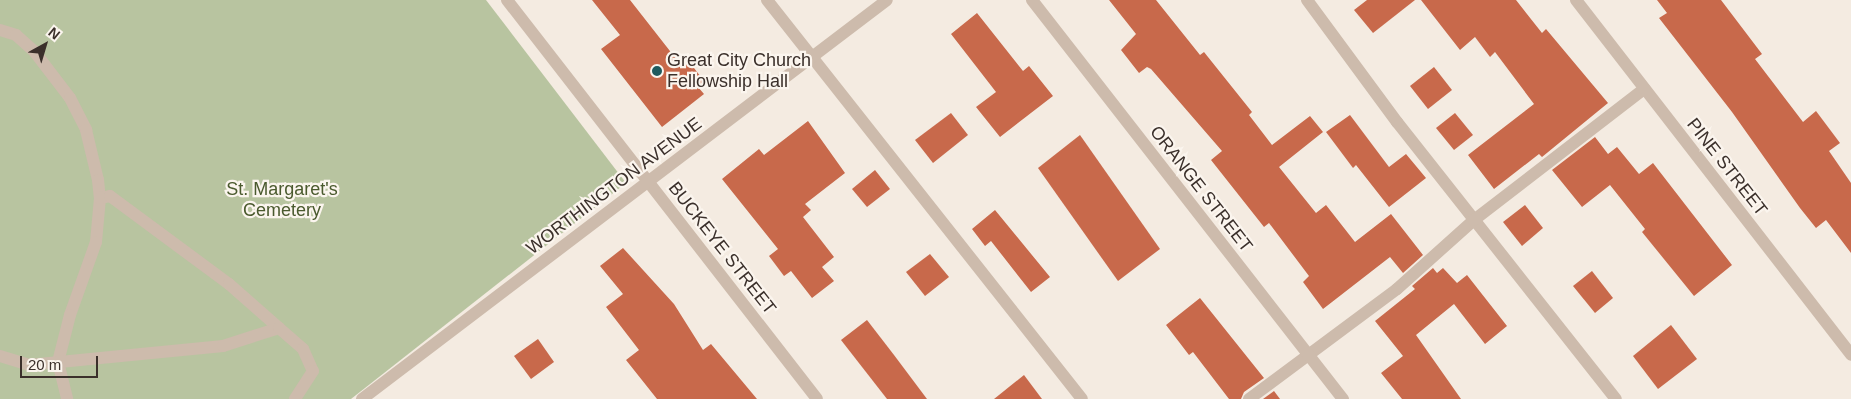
<!DOCTYPE html>
<html>
<head>
<meta charset="utf-8">
<style>
  body { margin:0 }
  #map { position:relative; width:1851px; height:399px; overflow:hidden; background:#f4ebe1; font-family:Helvetica,sans-serif }
  div>[style] { position:absolute }
  .green>* { inset:0; background:#b8c4a0 }
  .building>* { inset:0; background:#c8694b }
  .service>* { height:12px; margin:-6px; padding:0 6px; transform-origin:6px; border-radius:6px; background:#cdbbac }
  .minor>* { height:12px; margin:-6px; padding:0 6px; transform-origin:6px; border-radius:6px; background:#cdbbac }
  .dots>* { width:14px; height:14px; translate:-50% -50%; box-sizing:border-box; border:2px solid #fbf5ee; border-radius:50% }
  span { translate:-50% -50%; white-space:nowrap; text-align:center; line-height:1.15; -webkit-text-stroke:4.5px #fbf5ee; paint-order:stroke }
  .poi-label { font-size:18px; color:#3b302b }
  .left { translate:0 -50%; text-align:left }
  .street-label { font-size:18px; color:#3b302b }
  .park-label { font-size:18px; color:#4a5a2e }
  .north { position:absolute; left:20px; top:20px; width:50px; height:50px; -webkit-text-stroke:4px #fbf5ee; paint-order:stroke; rotate:39deg; font-size:14px; font-weight:700; line-height:20px; text-align:center; color:#3b302b }
  .north::after { content:''; display:block; margin:auto; width:18px; height:22px; background:#3b302b; clip-path:polygon(50% 0,100% 100%,50% 72%,0 100%) }
  .scale { position:absolute; left:20px; top:356px; width:78px; height:22px; box-sizing:border-box; border:2px solid #3b302b; border-top:0; padding-left:6px; font-size:15px; line-height:18px; white-space:nowrap; color:#3b302b; -webkit-text-stroke:4px #fbf5ee; paint-order:stroke }
</style>
</head>
<body>
<div id="map">
  <div class="green">
    <i style="clip-path:polygon(0 0,486px 0,626px 183px,351px 399px,0 399px)"></i>
  </div>
  <div class="building">
    <i style="clip-path:polygon(592px 0,630px 0,677px 60px,684px 55px,704px 81px,698px 87px,704px 94px,662px 127px,601px 49px,620px 35px)"></i>
    <i style="clip-path:polygon(1109px 0,1156px 0,1200px 55px,1204px 52px,1252px 112px,1249px 115px,1272px 145px,1310px 116px,1323px 132px,1279px 167px,1316px 213px,1326px 205px,1355px 242px,1391px 214px,1423px 255px,1403px 273px,1390px 257px,1323px 309px,1303px 282px,1309px 276px,1269px 223px,1264px 227px,1211px 160px,1222px 151px,1151px 69px,1147px 67px,1139px 73px,1121px 50px,1136px 34px)"></i>
    <i style="clip-path:polygon(1367px 0,1415px 0,1373px 33px,1354px 10px)"></i>
    <i style="clip-path:polygon(1421px 0,1516px 0,1542px 33px,1546px 29px,1608px 103px,1542px 157px,1539px 154px,1494px 189px,1468px 155px,1534px 104px,1495px 52px,1490px 57px,1475px 37px,1460px 50px)"></i>
    <i style="clip-path:polygon(1657px 0,1721px 0,1762px 54px,1755px 59px,1803px 122px,1816px 111px,1840px 143px,1829px 151px,1851px 183px,1851px 253px,1826px 220px,1816px 228px,1800px 208px,1732px 112px,1659px 18px,1667px 13px)"></i>
    <i style="clip-path:polygon(977px 13px,1023px 71px,1029px 66px,1053px 96px,1000px 137px,976px 107px,996px 92px,951px 34px)"></i>
    <i style="clip-path:polygon(1434px 67px,1452px 90px,1428px 109px,1410px 86px)"></i>
    <i style="clip-path:polygon(951px 113px,968px 135px,933px 163px,915px 140px)"></i>
    <i style="clip-path:polygon(1455px 113px,1473px 135px,1454px 150px,1436px 128px)"></i>
    <i style="clip-path:polygon(1350px 115px,1389px 167px,1406px 154px,1426px 178px,1389px 207px,1356px 165px,1353px 168px,1326px 132px)"></i>
    <i style="clip-path:polygon(808px 121px,845px 173px,805px 204px,811px 210px,803px 217px,834px 257px,822px 267px,834px 281px,812px 298px,791px 271px,784px 276px,769px 256px,778px 249px,722px 179px,759px 149px,764px 155px)"></i>
    <i style="clip-path:polygon(1080px 135px,1160px 249px,1118px 281px,1038px 168px)"></i>
    <i style="clip-path:polygon(1595px 137px,1608px 154px,1617px 147px,1639px 174px,1653px 163px,1732px 265px,1694px 296px,1642px 232px,1645px 229px,1610px 185px,1582px 207px,1552px 170px)"></i>
    <i style="clip-path:polygon(875px 170px,890px 189px,867px 207px,852px 189px)"></i>
    <i style="clip-path:polygon(1525px 205px,1543px 228px,1522px 246px,1503px 222px)"></i>
    <i style="clip-path:polygon(995px 210px,1050px 277px,1031px 292px,991px 241px,985px 246px,972px 229px)"></i>
    <i style="clip-path:polygon(623px 248px,674px 304px,703px 350px,711px 344px,757px 399px,657px 399px,626px 360px,639px 350px,606px 307px,623px 294px,600px 266px)"></i>
    <i style="clip-path:polygon(930px 254px,949px 277px,925px 296px,906px 272px)"></i>
    <i style="clip-path:polygon(1433px 268px,1437px 273px,1443px 268px,1457px 283px,1467px 275px,1507px 326px,1485px 344px,1454px 304px,1416px 335px,1461px 399px,1402px 399px,1381px 373px,1403px 356px,1375px 321px,1415px 289px,1412px 286px)"></i>
    <i style="clip-path:polygon(1592px 271px,1613px 298px,1595px 313px,1573px 286px)"></i>
    <i style="clip-path:polygon(1200px 298px,1264px 378px,1244px 392px,1241px 399px,1229px 399px,1193px 352px,1189px 355px,1166px 325px)"></i>
    <i style="clip-path:polygon(867px 320px,894px 355px,927px 399px,887px 399px,841px 340px)"></i>
    <i style="clip-path:polygon(1671px 325px,1697px 359px,1658px 389px,1633px 356px)"></i>
    <i style="clip-path:polygon(538px 339px,554px 362px,531px 379px,514px 356px)"></i>
    <i style="clip-path:polygon(1024px 375px,1042px 399px,994px 399px)"></i>
    <i style="clip-path:polygon(1274px 391px,1280px 399px,1263px 399px)"></i>
  </div>
  <div class="service">
    <i style="left:767px;top:0;width:508px;rotate:51.71deg"></i>
    <i style="left:1307px;top:0;width:152px;rotate:53.6deg"></i>
    <i style="left:1397px;top:122px;width:353px;rotate:51.7deg"></i>
    <i style="left:0;top:30px;width:17px;rotate:17deg"></i>
    <i style="left:16px;top:35px;width:24px;rotate:42deg"></i>
    <i style="left:34px;top:51px;width:59px;rotate:52.5deg"></i>
    <i style="left:70px;top:98px;width:36px;rotate:63deg"></i>
    <i style="left:86px;top:130px;width:51px;rotate:76.5deg"></i>
    <i style="left:98px;top:180px;width:18px;rotate:84deg"></i>
    <i style="left:100px;top:198px;width:44px;rotate:95.2deg"></i>
    <i style="left:96px;top:242px;width:77px;rotate:109.6deg"></i>
    <i style="left:70px;top:315px;width:49px;rotate:104.3deg"></i>
    <i style="left:58px;top:362px;width:38px;rotate:76deg"></i>
    <i style="left:100px;top:198px;width:10px;rotate:-11deg"></i>
    <i style="left:110px;top:196px;width:148px;rotate:36.5deg"></i>
    <i style="left:229px;top:284px;width:67px;rotate:41.3deg"></i>
    <i style="left:0;top:356px;width:30px;rotate:17deg"></i>
    <i style="left:29px;top:365px;width:195px;rotate:-5.6deg"></i>
    <i style="left:223px;top:346px;width:59px;rotate:-17.8deg"></i>
    <i style="left:279px;top:328px;width:32px;rotate:41deg"></i>
    <i style="left:303px;top:349px;width:24px;rotate:66deg"></i>
    <i style="left:313px;top:371px;width:33px;rotate:123deg"></i>
    <i style="left:1249px;top:399px;width:184px;rotate:-36.6deg"></i>
    <i style="left:1397px;top:289px;width:103px;rotate:-41.9deg"></i>
    <i style="left:1474px;top:220px;width:215px;rotate:-37.6deg"></i>
  </div>
  <div class="minor">
    <i style="left:507px;top:0;width:505px;rotate:52.15deg"></i>
    <i style="left:1032px;top:0;width:506px;rotate:52.07deg"></i>
    <i style="left:1576px;top:0;width:449px;rotate:52.2deg"></i>
    <i style="left:362px;top:399px;width:659px;rotate:-37.23deg"></i>
  </div>
  <div class="dots">
    <i style="left:657px;top:71px;background:#1f5a5e"></i>
  </div>
  <div class="poi-label">
    <span class="left" style="left:667px;top:71px">Great City Church<br>Fellowship Hall</span>
  </div>
  <div class="street-label">
    <span style="left:1727px;top:167px;rotate:52deg">PINE STREET</span>
    <span style="left:614px;top:186px;rotate:-37deg">WORTHINGTON AVENUE</span>
    <span style="left:1201px;top:189px;rotate:52deg">ORANGE STREET</span>
    <span style="left:722px;top:248px;rotate:52deg">BUCKEYE STREET</span>
  </div>
  <div class="park-label">
    <span style="left:282px;top:200px">St. Margaret's<br>Cemetery</span>
  </div>
  <div class="north">N</div>
  <div class="scale">20 m</div>
</div>
</body>
</html>
